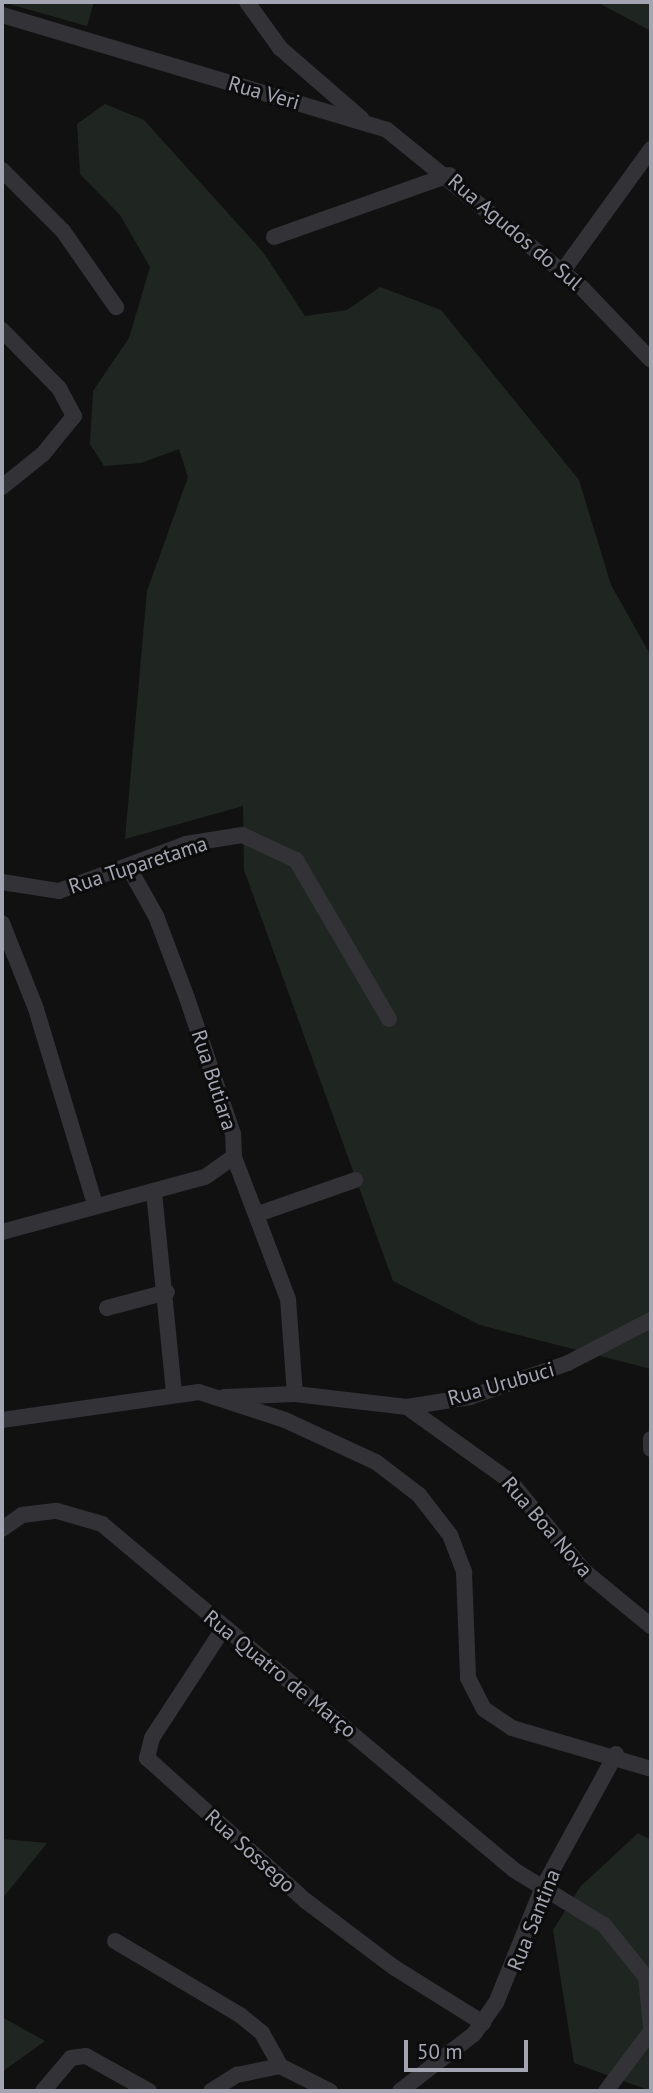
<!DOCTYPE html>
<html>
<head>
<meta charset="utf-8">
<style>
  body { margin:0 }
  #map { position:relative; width:653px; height:2093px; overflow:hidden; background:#111112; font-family:"PT Sans",sans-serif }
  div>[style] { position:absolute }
  .green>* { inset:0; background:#1f2621 }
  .minor>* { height:16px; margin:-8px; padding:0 8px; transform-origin:8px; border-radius:8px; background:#323237 }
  span { translate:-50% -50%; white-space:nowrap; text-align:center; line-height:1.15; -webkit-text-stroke:6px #0c0c0d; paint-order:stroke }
  .street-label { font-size:21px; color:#a3a5b2 }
  .frame { position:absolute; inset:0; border:4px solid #a3a5b2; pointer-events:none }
  .scale { position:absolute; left:404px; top:2040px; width:124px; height:32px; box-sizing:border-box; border:4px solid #a3a5b2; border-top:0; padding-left:9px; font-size:21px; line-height:24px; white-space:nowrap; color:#a3a5b2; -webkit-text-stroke:5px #0c0c0d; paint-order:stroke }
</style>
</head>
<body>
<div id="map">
  <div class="green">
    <i style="clip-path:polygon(2px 2px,94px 2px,87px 26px)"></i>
    <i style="clip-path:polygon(597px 2px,651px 2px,651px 31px)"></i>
    <i style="clip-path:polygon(105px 104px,144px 120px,263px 252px,305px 316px,347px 310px,380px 287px,441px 310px,579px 480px,611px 585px,651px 656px,651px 1369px,480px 1325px,393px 1281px,244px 870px,243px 806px,125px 839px,147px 591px,188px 477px,179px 449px,141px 463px,104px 466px,90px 444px,93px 391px,129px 338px,150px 267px,120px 215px,80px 174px,77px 124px)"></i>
    <i style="clip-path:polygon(638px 1833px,651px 1840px,651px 2091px,574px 2063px,553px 1930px,580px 1887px)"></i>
    <i style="clip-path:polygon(2px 1839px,47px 1843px,2px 1899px)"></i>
    <i style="clip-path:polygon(2px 2017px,45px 2041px,2px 2072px)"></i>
  </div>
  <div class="minor">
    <i style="left:247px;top:2px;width:57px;rotate:54.3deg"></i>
    <i style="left:280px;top:48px;width:108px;rotate:40.9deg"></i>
    <i style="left:2px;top:15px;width:402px;rotate:16.6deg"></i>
    <i style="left:387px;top:130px;width:252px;rotate:39deg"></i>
    <i style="left:583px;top:289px;width:98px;rotate:46.2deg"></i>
    <i style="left:2px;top:170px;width:86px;rotate:45deg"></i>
    <i style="left:63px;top:231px;width:93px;rotate:55.1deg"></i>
    <i style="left:274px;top:237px;width:186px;rotate:-19.5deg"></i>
    <i style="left:562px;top:272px;width:152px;rotate:-54.1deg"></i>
    <i style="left:2px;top:330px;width:81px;rotate:45.5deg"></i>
    <i style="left:59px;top:388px;width:32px;rotate:62deg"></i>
    <i style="left:74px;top:416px;width:49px;rotate:129.2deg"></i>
    <i style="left:43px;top:454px;width:53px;rotate:141.2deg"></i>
    <i style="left:2px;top:882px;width:58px;rotate:9deg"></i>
    <i style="left:59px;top:891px;width:135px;rotate:-20.3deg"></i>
    <i style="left:186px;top:844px;width:57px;rotate:-9.1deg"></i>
    <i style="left:242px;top:835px;width:60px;rotate:24.8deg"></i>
    <i style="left:296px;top:860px;width:184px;rotate:59.7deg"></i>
    <i style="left:2px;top:923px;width:92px;rotate:68.4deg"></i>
    <i style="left:36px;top:1009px;width:204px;rotate:73.2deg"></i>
    <i style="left:234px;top:1157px;width:152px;rotate:69.2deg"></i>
    <i style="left:288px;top:1299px;width:95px;rotate:85.8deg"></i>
    <i style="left:154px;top:1192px;width:200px;rotate:84.3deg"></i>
    <i style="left:258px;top:1214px;width:103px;rotate:-19.3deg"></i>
    <i style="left:2px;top:1232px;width:210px;rotate:-15.2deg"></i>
    <i style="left:205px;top:1177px;width:35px;rotate:-35deg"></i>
    <i style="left:234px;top:1157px;width:23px;rotate:-92deg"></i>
    <i style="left:233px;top:1134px;width:144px;rotate:-108.7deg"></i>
    <i style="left:187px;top:998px;width:88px;rotate:-110.7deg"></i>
    <i style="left:156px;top:916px;width:55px;rotate:-119.4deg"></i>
    <i style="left:107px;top:1308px;width:62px;rotate:-14.9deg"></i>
    <i style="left:224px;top:1397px;width:71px;rotate:-2.4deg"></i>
    <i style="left:295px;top:1394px;width:113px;rotate:6.6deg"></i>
    <i style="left:407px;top:1407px;width:64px;rotate:-9deg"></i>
    <i style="left:470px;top:1397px;width:104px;rotate:-19.1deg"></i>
    <i style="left:568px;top:1363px;width:93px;rotate:-27.4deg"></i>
    <i style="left:407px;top:1407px;width:127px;rotate:35.7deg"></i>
    <i style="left:510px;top:1481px;width:117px;rotate:50.6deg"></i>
    <i style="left:584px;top:1571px;width:87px;rotate:39.4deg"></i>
    <i style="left:2px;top:1420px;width:199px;rotate:-8.1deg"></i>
    <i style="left:199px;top:1392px;width:90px;rotate:18deg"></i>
    <i style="left:285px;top:1420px;width:100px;rotate:24.8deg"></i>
    <i style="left:376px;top:1462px;width:54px;rotate:37.5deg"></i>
    <i style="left:419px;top:1495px;width:51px;rotate:52.2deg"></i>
    <i style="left:450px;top:1535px;width:40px;rotate:69deg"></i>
    <i style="left:464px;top:1572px;width:106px;rotate:87.8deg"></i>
    <i style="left:468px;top:1678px;width:35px;rotate:63deg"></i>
    <i style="left:484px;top:1709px;width:34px;rotate:34deg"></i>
    <i style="left:512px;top:1728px;width:145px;rotate:16.4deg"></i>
    <i style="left:651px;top:1439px;width:10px;rotate:90deg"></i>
    <i style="left:2px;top:1529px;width:24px;rotate:-35deg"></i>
    <i style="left:22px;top:1515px;width:35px;rotate:-7deg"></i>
    <i style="left:57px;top:1511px;width:47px;rotate:16.1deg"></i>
    <i style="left:102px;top:1524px;width:538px;rotate:40.02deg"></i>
    <i style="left:514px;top:1870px;width:105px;rotate:31.4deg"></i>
    <i style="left:604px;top:1925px;width:67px;rotate:51.1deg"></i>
    <i style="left:646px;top:1977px;width:50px;rotate:84.3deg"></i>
    <i style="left:223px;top:1629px;width:130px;rotate:123.1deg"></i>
    <i style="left:152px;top:1738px;width:21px;rotate:104deg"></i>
    <i style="left:147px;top:1758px;width:214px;rotate:42deg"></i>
    <i style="left:306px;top:1901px;width:111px;rotate:37deg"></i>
    <i style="left:395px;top:1968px;width:104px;rotate:32deg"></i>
    <i style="left:115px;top:1941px;width:145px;rotate:30.6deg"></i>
    <i style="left:240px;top:2015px;width:28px;rotate:39deg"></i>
    <i style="left:262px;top:2033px;width:38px;rotate:61deg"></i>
    <i style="left:43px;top:2091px;width:43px;rotate:-49.7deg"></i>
    <i style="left:71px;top:2058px;width:15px;rotate:-8deg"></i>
    <i style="left:86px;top:2056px;width:72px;rotate:29.1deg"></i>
    <i style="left:211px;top:2091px;width:31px;rotate:-32deg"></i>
    <i style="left:237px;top:2075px;width:44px;rotate:-11.8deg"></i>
    <i style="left:280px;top:2066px;width:56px;rotate:26.6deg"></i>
    <i style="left:400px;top:2091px;width:93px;rotate:-37.6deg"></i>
    <i style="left:474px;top:2034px;width:38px;rotate:-55deg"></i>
    <i style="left:496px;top:2003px;width:123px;rotate:-68deg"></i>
    <i style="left:542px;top:1889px;width:154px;rotate:-61.3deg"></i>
    <i style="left:606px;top:2091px;width:75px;rotate:-53.1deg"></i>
  </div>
  <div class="street-label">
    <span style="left:264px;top:93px;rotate:16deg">Rua Veri</span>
    <span style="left:515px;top:232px;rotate:40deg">Rua Agudos do Sul</span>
    <span style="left:138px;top:865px;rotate:-18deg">Rua Tuparetama</span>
    <span style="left:214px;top:1080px;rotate:72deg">Rua Butiara</span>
    <span style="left:501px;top:1384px;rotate:-16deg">Rua Urubuci</span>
    <span style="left:547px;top:1527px;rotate:49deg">Rua Boa Nova</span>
    <span style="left:280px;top:1674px;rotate:39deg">Rua Quatro de Março</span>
    <span style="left:250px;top:1851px;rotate:42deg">Rua Sossego</span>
    <span style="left:534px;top:1920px;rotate:-68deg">Rua Santina</span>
  </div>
  <div class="frame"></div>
  <div class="scale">50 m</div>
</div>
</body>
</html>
